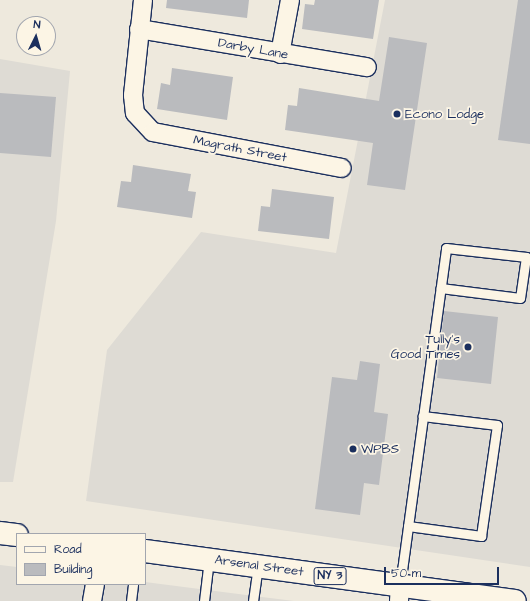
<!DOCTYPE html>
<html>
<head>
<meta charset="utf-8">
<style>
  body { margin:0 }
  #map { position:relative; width:530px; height:601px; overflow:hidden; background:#eee9dd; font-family:"Architects Daughter",sans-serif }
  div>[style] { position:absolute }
  .built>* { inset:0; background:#dedbd4 }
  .building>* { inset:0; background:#babbbe }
  .roads { filter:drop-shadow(1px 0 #1b2f5e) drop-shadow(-1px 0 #1b2f5e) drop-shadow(0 1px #1b2f5e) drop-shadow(0 -1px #1b2f5e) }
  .service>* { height:9px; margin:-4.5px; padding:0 4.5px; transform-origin:4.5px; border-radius:4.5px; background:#fcf5e5 }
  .minor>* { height:18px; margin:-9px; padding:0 9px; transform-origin:9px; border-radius:9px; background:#fcf5e5 }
  .trunk>* { height:22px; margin:-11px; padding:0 11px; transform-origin:11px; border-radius:11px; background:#fcf5e5 }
  .dots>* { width:11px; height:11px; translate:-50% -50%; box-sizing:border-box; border:2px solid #fcf5e5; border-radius:50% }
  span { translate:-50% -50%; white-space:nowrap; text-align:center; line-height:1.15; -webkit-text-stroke:3.5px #fcf5e5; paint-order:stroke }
  .shield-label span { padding:1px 3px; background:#fcf5e5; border:1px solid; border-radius:3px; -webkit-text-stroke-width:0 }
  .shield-label { font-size:12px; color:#1b2f5e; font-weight:700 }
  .street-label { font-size:13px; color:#1b2f5e }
  .poi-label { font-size:13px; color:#1b2f5e }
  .left { translate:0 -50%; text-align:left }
  .right { translate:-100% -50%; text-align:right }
  .legend { position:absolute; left:16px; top:533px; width:130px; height:52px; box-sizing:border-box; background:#fcf5e5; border:1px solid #a2a6af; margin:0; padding:5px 7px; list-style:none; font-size:12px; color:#1b2f5e }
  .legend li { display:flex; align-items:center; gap:8px; height:20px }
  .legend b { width:20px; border:1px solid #a2a6af }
  .north { position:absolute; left:16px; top:16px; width:40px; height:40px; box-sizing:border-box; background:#fcf5e5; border:1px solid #a2a6af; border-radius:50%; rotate:5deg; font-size:11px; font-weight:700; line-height:16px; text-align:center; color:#1b2f5e }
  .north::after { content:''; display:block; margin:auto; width:14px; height:18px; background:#1b2f5e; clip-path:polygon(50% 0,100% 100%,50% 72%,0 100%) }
  .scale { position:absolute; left:384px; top:567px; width:115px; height:18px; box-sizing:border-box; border:2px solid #1b2f5e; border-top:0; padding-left:5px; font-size:12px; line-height:14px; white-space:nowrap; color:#1b2f5e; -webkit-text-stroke:3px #fcf5e5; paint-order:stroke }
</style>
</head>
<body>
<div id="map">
  <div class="built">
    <i style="clip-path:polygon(385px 0,530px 0,530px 567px,86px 501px,107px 350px,201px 232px,336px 253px)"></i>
    <i style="clip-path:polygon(0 59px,70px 71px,56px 221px,13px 482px,0 482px)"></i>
    <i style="clip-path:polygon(0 565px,17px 567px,17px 584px,145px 582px,294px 601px,0 601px)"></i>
  </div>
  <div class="building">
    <i style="clip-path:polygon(167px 0,249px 0,247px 18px,166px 8px)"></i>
    <i style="clip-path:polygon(315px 0,379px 0,373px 39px,302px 29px,305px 4px,314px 5px)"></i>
    <i style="clip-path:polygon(518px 0,530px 0,530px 144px,498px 140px)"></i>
    <i style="clip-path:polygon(389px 37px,427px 43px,405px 190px,367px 185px,373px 143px,285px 130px,288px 105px,297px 106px,299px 88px,379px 101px)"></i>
    <i style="clip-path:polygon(172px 68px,233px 77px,227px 120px,157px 109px,161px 83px,170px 85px)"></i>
    <i style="clip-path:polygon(0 93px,56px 97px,51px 157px,0 153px)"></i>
    <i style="clip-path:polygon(133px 165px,191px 174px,188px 191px,196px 192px,192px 218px,117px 207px,121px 181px,131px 182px)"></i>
    <i style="clip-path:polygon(272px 189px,334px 197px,329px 239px,258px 231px,261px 206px,270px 207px)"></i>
    <i style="clip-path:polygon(444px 311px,498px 317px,491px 384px,437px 378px)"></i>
    <i style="clip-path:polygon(360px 361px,380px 364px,374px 412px,388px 414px,379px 485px,364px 483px,360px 515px,315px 509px,332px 377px,357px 380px)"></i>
  </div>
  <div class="roads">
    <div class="service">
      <i style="left:408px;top:526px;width:74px;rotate:7.8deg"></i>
      <i style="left:481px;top:536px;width:112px;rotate:-81.8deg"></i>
      <i style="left:497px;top:425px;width:75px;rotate:-173.1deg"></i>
      <i style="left:400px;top:585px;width:340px;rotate:-82.2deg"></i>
      <i style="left:446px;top:248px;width:81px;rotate:6.4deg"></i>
      <i style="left:526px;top:257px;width:41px;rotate:98.3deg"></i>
      <i style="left:520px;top:298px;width:80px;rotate:-172.8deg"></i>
      <i style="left:131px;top:601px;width:17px;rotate:-83deg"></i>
      <i style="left:204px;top:601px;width:42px;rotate:-83.2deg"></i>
      <i style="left:253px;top:601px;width:35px;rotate:-82deg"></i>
    </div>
    <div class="minor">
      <i style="left:143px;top:0;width:96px;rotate:96deg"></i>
      <i style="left:133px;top:95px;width:18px;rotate:84deg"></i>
      <i style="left:135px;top:113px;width:26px;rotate:47deg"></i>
      <i style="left:153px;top:132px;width:192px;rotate:10.8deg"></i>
      <i style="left:139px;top:29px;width:231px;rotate:9.5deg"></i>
      <i style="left:280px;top:54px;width:55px;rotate:-79.5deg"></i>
      <i style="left:92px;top:601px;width:17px;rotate:-80deg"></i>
      <i style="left:399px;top:601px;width:16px;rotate:-86deg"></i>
    </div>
    <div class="trunk">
      <i style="left:0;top:533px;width:17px;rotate:7deg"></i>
      <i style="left:145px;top:551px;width:373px;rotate:7.7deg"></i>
    </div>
  </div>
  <div class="dots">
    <i style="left:397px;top:114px;background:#1b2f5e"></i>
    <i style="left:468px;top:347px;background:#1b2f5e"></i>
    <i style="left:353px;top:449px;background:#1b2f5e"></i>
  </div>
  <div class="shield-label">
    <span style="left:330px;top:576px">NY 3</span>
  </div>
  <div class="street-label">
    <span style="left:253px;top:49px;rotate:10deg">Darby Lane</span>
    <span style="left:240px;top:149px;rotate:11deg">Magrath Street</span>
    <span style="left:259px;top:566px;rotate:8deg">Arsenal Street</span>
  </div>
  <div class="poi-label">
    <span class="left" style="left:405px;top:114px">Econo Lodge</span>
    <span class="right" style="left:460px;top:347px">Tully's<br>Good Times</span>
    <span class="left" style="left:361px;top:449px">WPBS</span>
  </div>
  <ul class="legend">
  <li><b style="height:5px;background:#fcf5e5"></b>Road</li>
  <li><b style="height:11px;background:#babbbe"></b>Building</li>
  </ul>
  <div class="north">N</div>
  <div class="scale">50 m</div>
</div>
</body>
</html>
